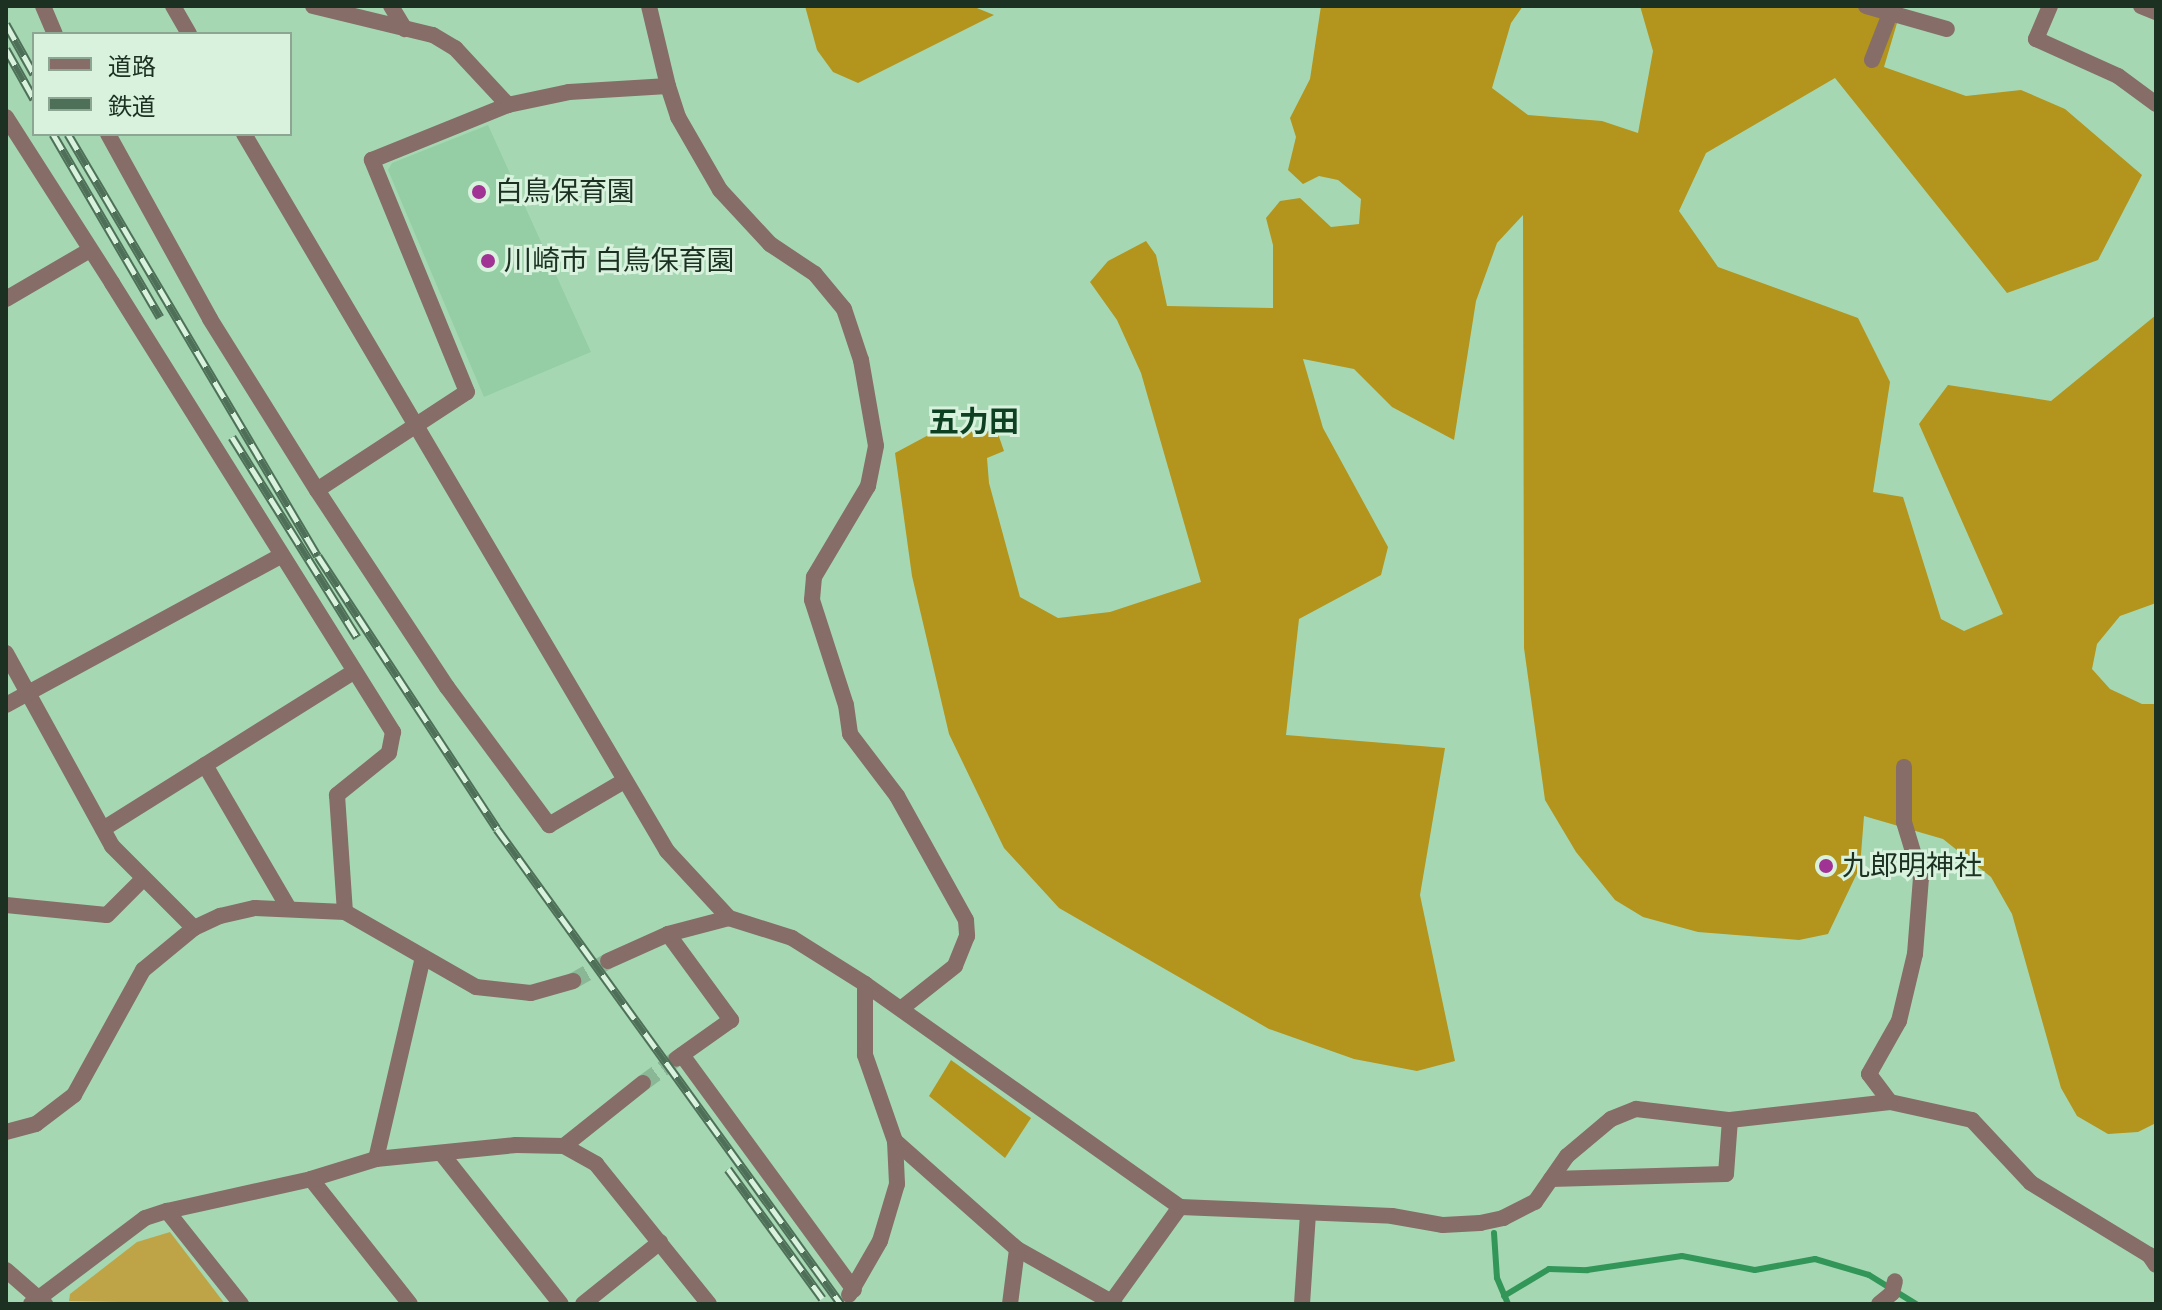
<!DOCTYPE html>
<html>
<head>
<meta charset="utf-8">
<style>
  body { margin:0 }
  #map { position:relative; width:2162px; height:1310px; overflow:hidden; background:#a5d8b2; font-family:Rubik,"Noto Sans JP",sans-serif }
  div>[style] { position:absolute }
  .built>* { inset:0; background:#95cea4 }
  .green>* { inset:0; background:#bfa447 }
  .forest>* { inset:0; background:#b3941d }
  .stream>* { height:6px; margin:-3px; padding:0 3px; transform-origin:3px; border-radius:3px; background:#339659 }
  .minor-tunnel>* { height:16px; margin-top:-8px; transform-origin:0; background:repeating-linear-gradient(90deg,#8ab795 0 16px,transparent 0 24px) }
  .tertiary-tunnel>* { height:16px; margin-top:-8px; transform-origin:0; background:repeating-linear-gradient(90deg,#8ab795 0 16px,transparent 0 24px) }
  .minor>* { height:16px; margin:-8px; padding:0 8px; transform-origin:8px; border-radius:8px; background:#876d68 }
  .tertiary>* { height:16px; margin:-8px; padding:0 8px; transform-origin:8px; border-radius:8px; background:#876d68 }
  .rail>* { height:9px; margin-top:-4.5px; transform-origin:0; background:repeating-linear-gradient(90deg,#d8f2de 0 18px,#4f7058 0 36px); box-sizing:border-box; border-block:2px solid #4f7058 }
  .dots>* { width:22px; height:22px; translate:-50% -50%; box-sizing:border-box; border:4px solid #d8f2de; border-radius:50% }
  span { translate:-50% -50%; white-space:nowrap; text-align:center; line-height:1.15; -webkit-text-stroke:6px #d8f2de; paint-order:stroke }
  .poi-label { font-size:28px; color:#1c3122 }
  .left { translate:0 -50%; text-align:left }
  .neighbourhood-label { font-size:30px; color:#0d3f21; font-weight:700 }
  .frame { position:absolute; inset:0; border:8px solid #1c3122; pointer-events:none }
  .legend { position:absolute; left:32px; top:32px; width:260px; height:104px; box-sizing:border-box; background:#d8f2de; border:2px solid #8da593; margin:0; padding:10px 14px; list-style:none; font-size:24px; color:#1c3122 }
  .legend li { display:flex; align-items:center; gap:16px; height:40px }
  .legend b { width:40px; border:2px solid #8da593 }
</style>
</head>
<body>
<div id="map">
  <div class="built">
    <i style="clip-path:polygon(488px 125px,591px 352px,484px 397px,388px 170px,392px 163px)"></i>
  </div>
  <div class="green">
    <i style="clip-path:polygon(170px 1232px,225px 1304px,69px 1301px,70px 1294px,137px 1242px)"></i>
  </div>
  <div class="forest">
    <i style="clip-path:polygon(805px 6px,972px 6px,994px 15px,858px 83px,833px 72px,817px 50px)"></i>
    <i style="clip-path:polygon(1321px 6px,1523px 6px,1511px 23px,1492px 88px,1528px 115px,1602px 121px,1638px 133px,1653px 51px,1640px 6px,1855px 6px,1891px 11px,1897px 23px,1884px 67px,1966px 96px,2021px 90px,2065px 109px,2142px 175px,2098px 260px,2007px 293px,1835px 78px,1706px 153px,1679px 211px,1718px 267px,1858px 318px,1890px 382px,1873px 492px,1903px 497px,1941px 619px,1964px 631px,2003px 614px,1919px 424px,1948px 385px,2051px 401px,2156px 315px,2156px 603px,2120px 616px,2097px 644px,2092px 669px,2110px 689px,2142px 704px,2156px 704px,2156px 1123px,2138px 1132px,2108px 1134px,2077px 1116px,2061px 1088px,2012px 914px,1991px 877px,1943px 839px,1864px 816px,1860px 867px,1828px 934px,1799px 940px,1698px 932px,1643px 917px,1615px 900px,1576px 852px,1545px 800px,1524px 648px,1523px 215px,1497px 243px,1476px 301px,1454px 440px,1392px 407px,1354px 369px,1303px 359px,1323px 428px,1388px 547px,1381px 575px,1299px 619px,1286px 735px,1445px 748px,1420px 895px,1455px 1061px,1417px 1071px,1354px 1059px,1269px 1029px,1059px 908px,1004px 848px,949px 734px,912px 576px,895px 453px,936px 431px,997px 431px,1004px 451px,987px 458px,989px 483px,1020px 597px,1058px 618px,1110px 612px,1201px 582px,1141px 373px,1117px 320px,1090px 282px,1108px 261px,1146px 241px,1156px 255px,1167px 306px,1273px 308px,1273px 245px,1266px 218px,1280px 201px,1300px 198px,1331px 227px,1359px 224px,1361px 199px,1338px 180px,1319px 176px,1303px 184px,1288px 170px,1296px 137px,1290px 118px,1310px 79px)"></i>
    <i style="clip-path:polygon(951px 1060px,1031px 1118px,1005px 1158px,929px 1096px)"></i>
  </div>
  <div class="stream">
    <i style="left:1494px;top:1233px;width:45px;rotate:86.2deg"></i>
    <i style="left:1497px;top:1278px;width:28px;rotate:67deg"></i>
    <i style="left:1504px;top:1296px;width:52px;rotate:-31deg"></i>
    <i style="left:1549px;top:1269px;width:38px;rotate:2deg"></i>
    <i style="left:1587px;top:1270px;width:96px;rotate:-8.4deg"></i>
    <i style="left:1682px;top:1256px;width:74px;rotate:10.9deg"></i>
    <i style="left:1755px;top:1270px;width:61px;rotate:-10.4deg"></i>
    <i style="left:1815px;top:1259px;width:56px;rotate:16.5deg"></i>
    <i style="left:1869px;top:1275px;width:55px;rotate:31.7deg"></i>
  </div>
  <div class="minor-tunnel">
    <i style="left:643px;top:1083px;width:41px;rotate:-36deg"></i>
  </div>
  <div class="tertiary-tunnel">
    <i style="left:573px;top:981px;width:40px;rotate:-29.7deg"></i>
  </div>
  <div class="minor">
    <i style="left:43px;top:6px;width:30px;rotate:67deg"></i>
    <i style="left:313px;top:6px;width:123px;rotate:13.6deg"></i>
    <i style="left:433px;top:35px;width:26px;rotate:31deg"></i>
    <i style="left:455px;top:48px;width:78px;rotate:47.1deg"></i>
    <i style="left:391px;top:6px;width:27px;rotate:59deg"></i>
    <i style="left:1866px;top:6px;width:84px;rotate:15.9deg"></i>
    <i style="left:2050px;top:6px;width:36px;rotate:113deg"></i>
    <i style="left:2036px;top:39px;width:90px;rotate:24.3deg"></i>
    <i style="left:2118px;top:76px;width:47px;rotate:36.4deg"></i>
    <i style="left:2141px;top:6px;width:16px;rotate:22deg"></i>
    <i style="left:1872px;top:60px;width:58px;rotate:-68.7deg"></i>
    <i style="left:668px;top:86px;width:33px;rotate:72deg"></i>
    <i style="left:678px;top:117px;width:84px;rotate:60.1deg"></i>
    <i style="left:720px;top:190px;width:74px;rotate:47.2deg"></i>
    <i style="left:770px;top:244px;width:54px;rotate:33.7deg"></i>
    <i style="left:815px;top:274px;width:45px;rotate:50.4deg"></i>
    <i style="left:844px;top:309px;width:54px;rotate:71.6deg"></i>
    <i style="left:861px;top:360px;width:87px;rotate:80.1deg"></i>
    <i style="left:876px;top:446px;width:41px;rotate:101.3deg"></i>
    <i style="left:868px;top:486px;width:106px;rotate:120.7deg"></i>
    <i style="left:814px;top:577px;width:23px;rotate:95deg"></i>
    <i style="left:812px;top:600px;width:110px;rotate:72.1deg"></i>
    <i style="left:846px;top:705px;width:29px;rotate:82deg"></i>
    <i style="left:850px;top:734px;width:78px;rotate:52.8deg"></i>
    <i style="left:897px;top:796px;width:142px;rotate:60.9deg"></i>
    <i style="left:966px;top:920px;width:16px;rotate:86deg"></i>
    <i style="left:967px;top:936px;width:32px;rotate:112deg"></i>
    <i style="left:955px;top:966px;width:68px;rotate:141.6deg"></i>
    <i style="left:108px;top:134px;width:211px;rotate:61.1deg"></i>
    <i style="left:210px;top:319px;width:202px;rotate:58deg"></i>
    <i style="left:317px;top:490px;width:236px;rotate:56.6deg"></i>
    <i style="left:447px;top:687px;width:172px;rotate:53.5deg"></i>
    <i style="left:549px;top:825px;width:87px;rotate:-30.4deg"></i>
    <i style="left:112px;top:283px;width:530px;rotate:57.96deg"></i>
    <i style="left:393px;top:732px;width:21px;rotate:101deg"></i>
    <i style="left:389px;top:753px;width:67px;rotate:141.1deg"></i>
    <i style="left:337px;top:795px;width:117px;rotate:86.1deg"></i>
    <i style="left:6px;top:299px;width:97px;rotate:-30.3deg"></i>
    <i style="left:317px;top:490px;width:179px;rotate:-33.2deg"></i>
    <i style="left:467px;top:392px;width:251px;rotate:-112.3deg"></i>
    <i style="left:372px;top:160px;width:147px;rotate:-22deg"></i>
    <i style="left:508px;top:105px;width:62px;rotate:-12deg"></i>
    <i style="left:569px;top:92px;width:99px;rotate:-3.5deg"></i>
    <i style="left:668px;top:86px;width:82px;rotate:-103.4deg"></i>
    <i style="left:6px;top:653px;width:220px;rotate:61.2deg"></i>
    <i style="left:112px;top:846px;width:116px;rotate:45deg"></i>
    <i style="left:6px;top:705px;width:312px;rotate:-28.5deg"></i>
    <i style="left:205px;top:765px;width:164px;rotate:59.7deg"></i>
    <i style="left:103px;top:829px;width:295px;rotate:-32.1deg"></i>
    <i style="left:6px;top:905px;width:101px;rotate:5.7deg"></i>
    <i style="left:107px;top:915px;width:51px;rotate:-45deg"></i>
    <i style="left:668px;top:934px;width:107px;rotate:53.8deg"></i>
    <i style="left:731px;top:1020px;width:67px;rotate:144.7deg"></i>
    <i style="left:865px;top:984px;width:386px;rotate:35.3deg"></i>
    <i style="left:1180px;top:1207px;width:212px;rotate:2.4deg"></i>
    <i style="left:1392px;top:1216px;width:52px;rotate:10deg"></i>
    <i style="left:1443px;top:1225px;width:37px;rotate:-3deg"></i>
    <i style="left:1480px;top:1223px;width:24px;rotate:-12deg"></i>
    <i style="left:1503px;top:1218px;width:36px;rotate:-27deg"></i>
    <i style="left:1535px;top:1202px;width:56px;rotate:-55.2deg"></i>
    <i style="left:1567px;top:1156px;width:57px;rotate:-40.1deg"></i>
    <i style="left:1611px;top:1119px;width:27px;rotate:-22deg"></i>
    <i style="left:1636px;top:1109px;width:95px;rotate:6.7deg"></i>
    <i style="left:1730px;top:1120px;width:161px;rotate:-6.4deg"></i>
    <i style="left:1890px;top:1102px;width:84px;rotate:12.4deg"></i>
    <i style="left:1972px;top:1120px;width:86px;rotate:46.9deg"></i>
    <i style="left:2031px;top:1183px;width:138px;rotate:31.4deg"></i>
    <i style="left:2149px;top:1255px;width:12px;rotate:55deg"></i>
    <i style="left:682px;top:1055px;width:291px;rotate:53.8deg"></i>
    <i style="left:1890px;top:1102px;width:35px;rotate:-127deg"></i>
    <i style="left:1869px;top:1074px;width:61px;rotate:-60.5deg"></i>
    <i style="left:1899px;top:1021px;width:69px;rotate:-76.6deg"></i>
    <i style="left:1915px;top:954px;width:76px;rotate:-85.5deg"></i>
    <i style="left:1921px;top:878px;width:59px;rotate:-106.9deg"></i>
    <i style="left:1904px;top:822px;width:55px;rotate:-90deg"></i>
    <i style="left:895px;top:1141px;width:163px;rotate:41.5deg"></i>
    <i style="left:1017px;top:1249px;width:112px;rotate:29.3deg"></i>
    <i style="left:564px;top:1146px;width:101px;rotate:-38.6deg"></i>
    <i style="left:442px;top:1154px;width:191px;rotate:51.6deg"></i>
    <i style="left:376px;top:1159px;width:207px;rotate:-76.9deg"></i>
    <i style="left:311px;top:1179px;width:159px;rotate:51.6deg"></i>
    <i style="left:1551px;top:1179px;width:175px;rotate:-1.6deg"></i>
    <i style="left:1726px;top:1174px;width:54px;rotate:-85.8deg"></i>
    <i style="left:167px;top:1211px;width:119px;rotate:51.5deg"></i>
    <i style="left:31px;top:1304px;width:143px;rotate:-37deg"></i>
    <i style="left:145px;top:1218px;width:23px;rotate:-18deg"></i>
    <i style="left:167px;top:1211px;width:148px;rotate:-12.5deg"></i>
    <i style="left:311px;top:1179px;width:68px;rotate:-17.1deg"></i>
    <i style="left:376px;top:1159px;width:141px;rotate:-5.7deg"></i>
    <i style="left:516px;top:1145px;width:48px;rotate:1.2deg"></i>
    <i style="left:564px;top:1146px;width:37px;rotate:29deg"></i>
    <i style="left:596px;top:1164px;width:180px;rotate:51.1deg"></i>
    <i style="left:583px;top:1304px;width:99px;rotate:-38.8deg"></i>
    <i style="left:1010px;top:1304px;width:55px;rotate:-82.7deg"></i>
    <i style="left:1110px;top:1304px;width:120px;rotate:-54.2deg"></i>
    <i style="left:1879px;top:1304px;width:17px;rotate:-40deg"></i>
    <i style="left:1892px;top:1293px;width:12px;rotate:-76deg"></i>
  </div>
  <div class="tertiary">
    <i style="left:173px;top:6px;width:32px;rotate:60deg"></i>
    <i style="left:6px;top:117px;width:197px;rotate:57.4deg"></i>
    <i style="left:244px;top:134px;width:832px;rotate:59.46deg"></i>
    <i style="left:667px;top:851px;width:91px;rotate:47.2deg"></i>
    <i style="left:608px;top:961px;width:66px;rotate:-24.2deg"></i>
    <i style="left:668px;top:934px;width:63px;rotate:-14.7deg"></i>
    <i style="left:729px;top:918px;width:66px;rotate:17.6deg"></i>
    <i style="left:792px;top:938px;width:86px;rotate:32.2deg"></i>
    <i style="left:865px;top:984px;width:71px;rotate:90deg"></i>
    <i style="left:865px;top:1055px;width:91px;rotate:70.8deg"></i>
    <i style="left:895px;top:1141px;width:43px;rotate:87.3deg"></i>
    <i style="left:897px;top:1184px;width:59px;rotate:106.6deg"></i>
    <i style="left:880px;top:1241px;width:62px;rotate:119.9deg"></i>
    <i style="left:6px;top:1132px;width:31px;rotate:-15deg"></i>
    <i style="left:36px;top:1124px;width:48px;rotate:-37.3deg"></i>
    <i style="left:74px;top:1095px;width:143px;rotate:-61.1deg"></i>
    <i style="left:143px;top:970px;width:66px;rotate:-39.5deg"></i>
    <i style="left:194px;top:928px;width:29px;rotate:-25deg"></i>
    <i style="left:220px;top:916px;width:36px;rotate:-13deg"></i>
    <i style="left:255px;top:908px;width:90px;rotate:2.5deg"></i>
    <i style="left:345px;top:912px;width:151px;rotate:29.8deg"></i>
    <i style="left:476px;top:987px;width:55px;rotate:6.2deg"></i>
    <i style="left:531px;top:993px;width:44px;rotate:-15.9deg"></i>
    <i style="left:6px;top:1270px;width:52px;rotate:41.1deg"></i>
    <i style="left:1302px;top:1304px;width:90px;rotate:-86.2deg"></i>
  </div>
  <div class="rail">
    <i style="left:6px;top:24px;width:57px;rotate:60.8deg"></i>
    <i style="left:6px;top:49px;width:57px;rotate:60.8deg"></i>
    <i style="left:53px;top:134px;width:212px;rotate:59.7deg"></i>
    <i style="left:68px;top:134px;width:490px;rotate:59.4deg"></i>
    <i style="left:318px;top:556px;width:326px;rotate:56.7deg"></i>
    <i style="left:497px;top:829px;width:586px;rotate:54.09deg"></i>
    <i style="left:232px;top:437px;width:236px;rotate:58deg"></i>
    <i style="left:728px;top:1169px;width:160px;rotate:53.9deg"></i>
  </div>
  <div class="dots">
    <i style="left:479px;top:192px;background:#a03393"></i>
    <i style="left:488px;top:261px;background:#a03393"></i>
    <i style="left:1826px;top:866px;background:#a03393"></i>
  </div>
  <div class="poi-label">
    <span class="left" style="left:495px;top:192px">白鳥保育園</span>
    <span class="left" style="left:504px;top:261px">川崎市 白鳥保育園</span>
    <span class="left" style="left:1842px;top:866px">九郎明神社</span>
  </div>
  <div class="neighbourhood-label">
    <span style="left:974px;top:422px">五力田</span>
  </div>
  <div class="frame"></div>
  <ul class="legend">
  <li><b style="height:10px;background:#876d68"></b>道路</li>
  <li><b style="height:10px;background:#4f7058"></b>鉄道</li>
  </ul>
</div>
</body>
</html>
